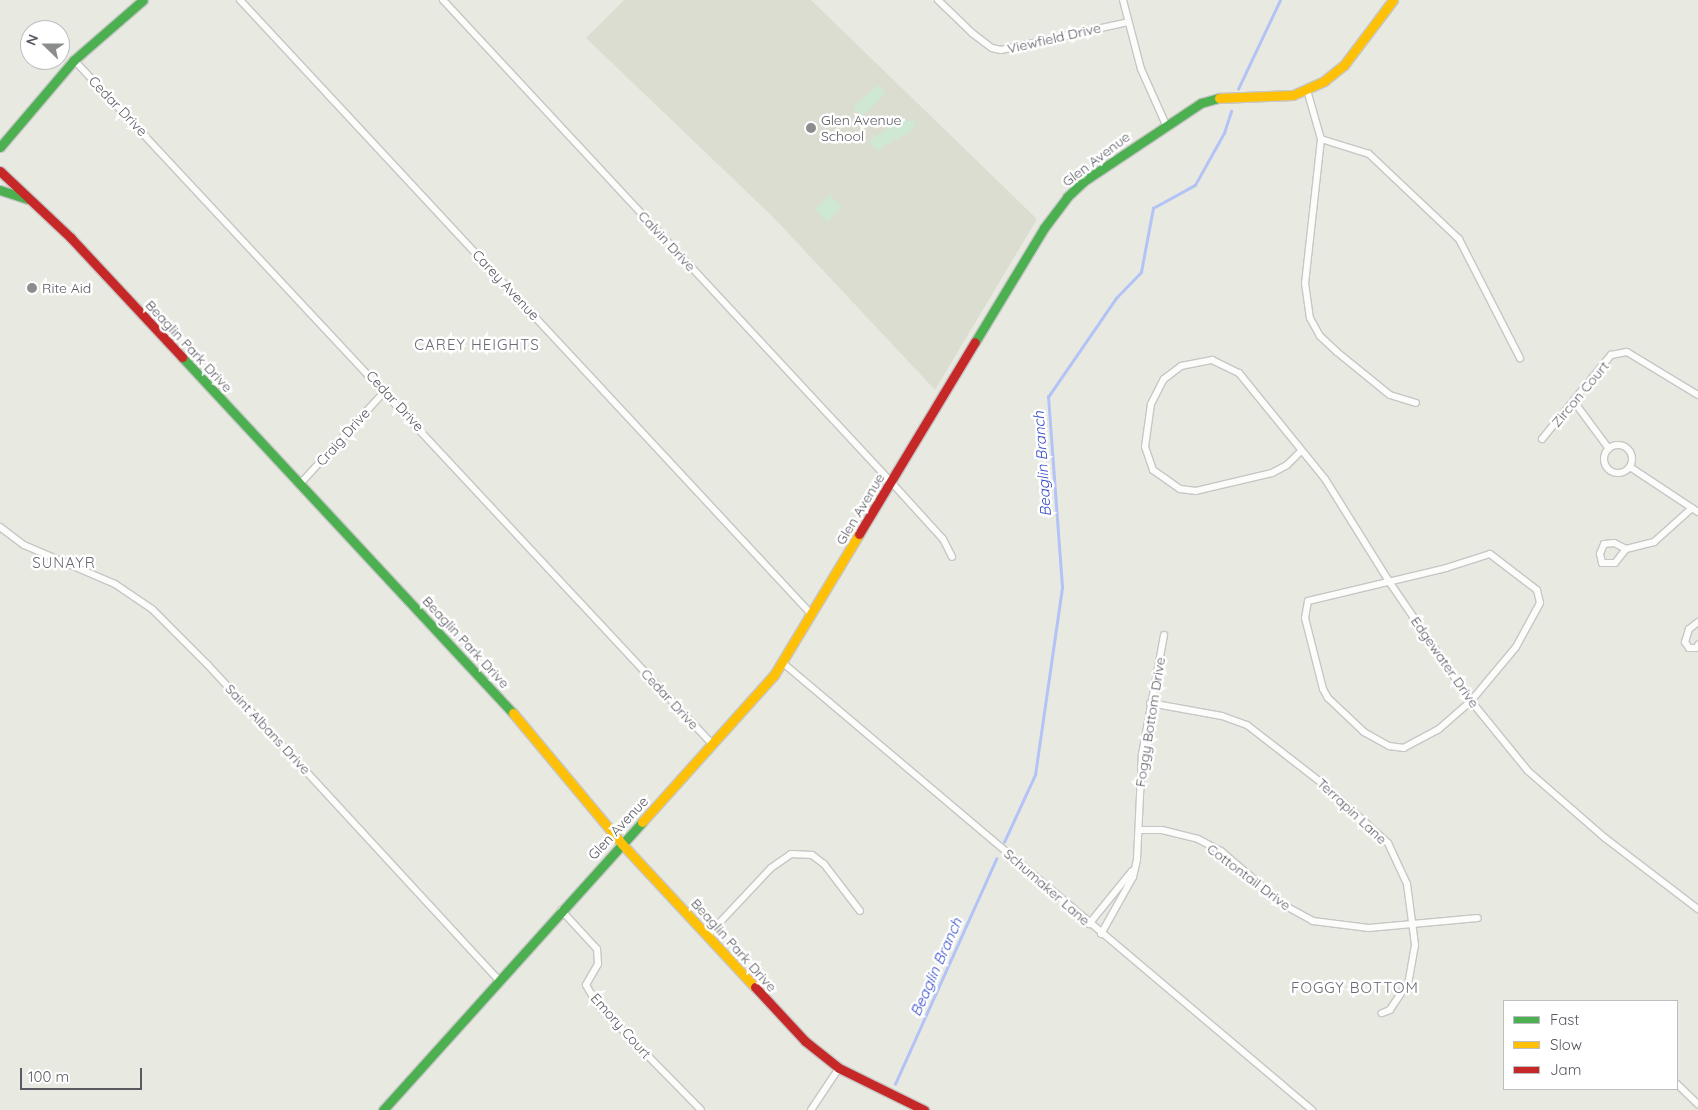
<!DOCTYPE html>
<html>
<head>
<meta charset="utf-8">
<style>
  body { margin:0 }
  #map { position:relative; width:1698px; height:1110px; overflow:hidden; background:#e8eae2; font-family:Quicksand,sans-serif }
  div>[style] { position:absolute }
  .education>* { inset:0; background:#dcddd1 }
  .green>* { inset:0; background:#cee8d4 }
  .stream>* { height:2.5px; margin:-1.25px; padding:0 1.25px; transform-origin:1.25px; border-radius:1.25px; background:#b3c3f6 }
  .roads { filter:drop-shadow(1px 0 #c6c6c6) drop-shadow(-1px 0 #c6c6c6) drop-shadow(0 1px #c6c6c6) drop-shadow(0 -1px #c6c6c6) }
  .street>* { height:6px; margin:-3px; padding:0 3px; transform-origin:3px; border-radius:3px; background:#fcfcfb }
  .street>.ring { margin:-3px; padding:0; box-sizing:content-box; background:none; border:6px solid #fcfcfb; border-radius:50% }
  .fast>* { height:9px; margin:-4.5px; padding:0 4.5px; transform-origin:4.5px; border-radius:4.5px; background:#4caf50 }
  .slow>* { height:9px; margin:-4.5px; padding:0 4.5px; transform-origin:4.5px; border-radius:4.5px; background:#ffc107 }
  .jam>* { height:9px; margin:-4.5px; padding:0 4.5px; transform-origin:4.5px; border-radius:4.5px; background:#c62828 }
  .dots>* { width:14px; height:14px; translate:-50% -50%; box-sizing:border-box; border:2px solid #fff; border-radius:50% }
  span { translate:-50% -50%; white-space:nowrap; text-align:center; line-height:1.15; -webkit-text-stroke:5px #fff; paint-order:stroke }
  .street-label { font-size:14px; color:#585961 }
  .poi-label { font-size:14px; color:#585961 }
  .left { translate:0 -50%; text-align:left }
  .neighbourhood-label { font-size:15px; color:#696a73; letter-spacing:1px }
  .water-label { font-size:15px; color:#364cca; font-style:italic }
  .legend { position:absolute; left:1503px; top:1000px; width:175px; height:90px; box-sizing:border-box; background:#fff; border:1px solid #bcbdc0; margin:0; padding:6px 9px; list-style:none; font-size:15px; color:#585961 }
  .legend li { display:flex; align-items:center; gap:10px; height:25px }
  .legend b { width:25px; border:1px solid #bcbdc0 }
  .north { position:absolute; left:20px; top:20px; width:50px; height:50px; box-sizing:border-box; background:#fff; border:1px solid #bcbdc0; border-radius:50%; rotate:292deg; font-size:14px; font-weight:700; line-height:20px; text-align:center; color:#585961 }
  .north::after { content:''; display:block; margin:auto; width:18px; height:22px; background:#8a8c8e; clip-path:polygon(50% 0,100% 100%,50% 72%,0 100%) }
  .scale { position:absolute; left:20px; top:1068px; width:122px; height:22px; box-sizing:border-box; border:2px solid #585961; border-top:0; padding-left:6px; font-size:15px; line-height:18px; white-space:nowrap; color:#585961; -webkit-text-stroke:4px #fff; paint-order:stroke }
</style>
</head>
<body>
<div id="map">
  <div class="education">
    <i style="clip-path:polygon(624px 0,811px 0,1037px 219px,935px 390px,773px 217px,586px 38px)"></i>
  </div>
  <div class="green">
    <i style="clip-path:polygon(878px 85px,886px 93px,862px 117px,853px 107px)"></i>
    <i style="clip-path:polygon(902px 120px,914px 121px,916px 125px,912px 131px,877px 150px,871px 144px,871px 139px)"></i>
    <i style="clip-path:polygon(830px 195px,842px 207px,827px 222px,815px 209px)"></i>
  </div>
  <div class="stream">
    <i style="left:1238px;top:89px;width:98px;rotate:-64.7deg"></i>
    <i style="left:1004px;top:842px;width:74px;rotate:-65.2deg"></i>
    <i style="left:1035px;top:775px;width:190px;rotate:-81.8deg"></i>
    <i style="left:1062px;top:587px;width:191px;rotate:-94.2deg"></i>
    <i style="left:1048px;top:397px;width:120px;rotate:-55.5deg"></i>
    <i style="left:1116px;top:298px;width:36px;rotate:-46deg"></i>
    <i style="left:1141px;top:272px;width:65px;rotate:-79.4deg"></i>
    <i style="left:1153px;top:208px;width:48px;rotate:-28.7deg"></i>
    <i style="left:1195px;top:185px;width:60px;rotate:-60.9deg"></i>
    <i style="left:1224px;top:133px;width:23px;rotate:-72deg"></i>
    <i style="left:895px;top:1084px;width:247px;rotate:-65.8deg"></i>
  </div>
  <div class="roads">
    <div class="street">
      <i style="left:240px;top:0;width:840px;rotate:47.07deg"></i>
      <i style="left:443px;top:0;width:659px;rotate:47.09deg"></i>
      <i style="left:892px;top:483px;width:76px;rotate:47.7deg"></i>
      <i style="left:943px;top:539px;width:20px;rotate:63deg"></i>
      <i style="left:938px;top:0;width:47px;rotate:44.1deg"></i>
      <i style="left:972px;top:33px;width:25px;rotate:37deg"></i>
      <i style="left:992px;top:48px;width:9px;rotate:13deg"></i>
      <i style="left:1001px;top:50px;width:130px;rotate:-12.4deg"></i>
      <i style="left:1123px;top:0;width:71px;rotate:75.4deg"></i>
      <i style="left:1141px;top:69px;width:61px;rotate:65.9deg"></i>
      <i style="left:74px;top:60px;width:937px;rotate:46.99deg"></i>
      <i style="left:1307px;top:90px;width:51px;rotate:74.1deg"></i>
      <i style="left:1321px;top:139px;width:145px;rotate:96.3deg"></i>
      <i style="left:1305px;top:283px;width:35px;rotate:82deg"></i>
      <i style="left:1310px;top:318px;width:21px;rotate:61deg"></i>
      <i style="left:1320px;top:336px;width:23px;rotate:43deg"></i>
      <i style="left:1337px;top:352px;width:68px;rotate:39.1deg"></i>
      <i style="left:1390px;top:395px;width:27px;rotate:17deg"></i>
      <i style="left:1321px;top:139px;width:50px;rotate:17.4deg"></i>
      <i style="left:1369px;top:154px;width:124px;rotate:43.4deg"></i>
      <i style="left:1459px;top:239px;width:134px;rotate:62.9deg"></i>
      <i style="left:1575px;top:403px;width:57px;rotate:53.5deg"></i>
      <i style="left:1542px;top:439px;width:109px;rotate:-50.6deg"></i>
      <i style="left:1611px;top:355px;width:16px;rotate:-11deg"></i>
      <i style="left:1627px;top:352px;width:83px;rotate:31.2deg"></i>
      <i class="ring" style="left:1604px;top:445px;width:22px;height:22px"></i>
      <i style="left:1301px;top:451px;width:20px;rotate:135deg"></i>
      <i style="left:1287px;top:465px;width:17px;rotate:152deg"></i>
      <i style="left:1272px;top:473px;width:78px;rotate:166.7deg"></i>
      <i style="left:1196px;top:491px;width:16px;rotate:-173deg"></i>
      <i style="left:1180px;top:489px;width:33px;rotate:-145deg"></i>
      <i style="left:1153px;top:470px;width:24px;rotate:-109deg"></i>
      <i style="left:1145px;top:447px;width:43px;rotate:-82.1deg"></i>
      <i style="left:1151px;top:404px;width:28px;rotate:-63deg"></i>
      <i style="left:1164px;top:379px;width:21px;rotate:-37deg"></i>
      <i style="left:1181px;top:366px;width:32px;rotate:-11deg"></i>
      <i style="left:1212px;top:360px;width:30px;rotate:26deg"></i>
      <i style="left:1239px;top:373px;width:136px;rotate:50.9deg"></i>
      <i style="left:1325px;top:479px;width:119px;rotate:58deg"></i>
      <i style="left:1388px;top:580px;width:147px;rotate:55.6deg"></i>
      <i style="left:1471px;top:701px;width:90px;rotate:50.8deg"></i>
      <i style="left:1528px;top:771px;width:102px;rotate:41deg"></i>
      <i style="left:1605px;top:838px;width:117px;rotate:37.4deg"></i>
      <i style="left:1630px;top:467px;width:82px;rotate:33.5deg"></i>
      <i style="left:300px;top:484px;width:126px;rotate:-47.6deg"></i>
      <i style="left:0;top:527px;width:30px;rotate:37deg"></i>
      <i style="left:24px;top:545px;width:99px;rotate:23.2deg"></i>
      <i style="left:115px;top:584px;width:45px;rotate:34deg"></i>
      <i style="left:152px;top:609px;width:78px;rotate:45deg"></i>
      <i style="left:207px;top:664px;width:430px;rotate:47.3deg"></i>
      <i style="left:1626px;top:549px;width:13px;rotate:-153deg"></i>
      <i style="left:1614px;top:543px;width:10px;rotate:174deg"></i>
      <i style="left:1604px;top:544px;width:11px;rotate:112deg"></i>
      <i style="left:1600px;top:554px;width:9px;rotate:77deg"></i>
      <i style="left:1602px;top:563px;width:13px"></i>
      <i style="left:1615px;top:563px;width:18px;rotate:-52deg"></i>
      <i style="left:1626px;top:549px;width:29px;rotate:-14deg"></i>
      <i style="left:1654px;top:542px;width:51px;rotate:-41.8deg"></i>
      <i style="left:1490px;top:554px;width:59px;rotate:37.5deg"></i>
      <i style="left:1537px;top:590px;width:13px;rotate:77deg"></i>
      <i style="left:1540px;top:603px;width:50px;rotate:118.6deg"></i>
      <i style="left:1516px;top:647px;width:70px;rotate:129.8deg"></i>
      <i style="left:1471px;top:701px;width:43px;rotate:138.8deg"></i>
      <i style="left:1439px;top:729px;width:40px;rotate:152deg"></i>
      <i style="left:1404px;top:748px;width:15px;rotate:-172deg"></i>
      <i style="left:1389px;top:746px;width:29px;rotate:-151deg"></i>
      <i style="left:1364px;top:732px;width:50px;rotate:-136.6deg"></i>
      <i style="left:1328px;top:698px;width:10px;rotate:-119deg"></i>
      <i style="left:1323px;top:689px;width:73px;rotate:-104.2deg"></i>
      <i style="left:1305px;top:618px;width:17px;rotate:-80deg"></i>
      <i style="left:1308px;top:601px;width:142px;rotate:-13.4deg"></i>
      <i style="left:1446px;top:568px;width:46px;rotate:-17.7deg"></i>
      <i style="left:1698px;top:622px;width:11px;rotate:142deg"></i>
      <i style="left:1689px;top:629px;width:14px;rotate:107deg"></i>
      <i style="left:1685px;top:642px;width:7px;rotate:56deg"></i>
      <i style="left:1689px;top:648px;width:7px"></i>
      <i style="left:1696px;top:648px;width:4px;rotate:-56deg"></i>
      <i style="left:783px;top:663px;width:693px;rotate:40.2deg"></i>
      <i style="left:1150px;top:703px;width:73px;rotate:10.2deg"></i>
      <i style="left:1222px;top:716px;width:27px;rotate:20deg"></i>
      <i style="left:1247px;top:725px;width:96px;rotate:37.8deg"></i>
      <i style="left:1323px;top:784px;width:88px;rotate:42.2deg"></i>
      <i style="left:1388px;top:843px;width:45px;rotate:65.1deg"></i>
      <i style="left:1407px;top:884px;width:62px;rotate:82.5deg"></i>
      <i style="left:1415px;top:945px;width:39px;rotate:100deg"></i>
      <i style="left:1408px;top:983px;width:32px;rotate:124deg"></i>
      <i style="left:1390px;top:1010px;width:9px;rotate:159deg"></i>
      <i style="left:1139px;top:830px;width:23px"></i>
      <i style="left:1162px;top:830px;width:37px;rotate:14deg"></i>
      <i style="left:1198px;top:839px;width:26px;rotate:28deg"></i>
      <i style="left:1221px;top:851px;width:83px;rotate:40.6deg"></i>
      <i style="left:1284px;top:905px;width:33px;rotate:29deg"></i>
      <i style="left:1313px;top:921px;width:56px;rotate:7.1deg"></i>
      <i style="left:1369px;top:928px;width:109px;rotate:-5.2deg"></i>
      <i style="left:561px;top:910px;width:53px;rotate:47.3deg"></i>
      <i style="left:597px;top:949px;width:15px;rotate:86deg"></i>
      <i style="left:598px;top:964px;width:24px;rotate:120deg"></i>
      <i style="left:586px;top:985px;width:22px;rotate:60deg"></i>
      <i style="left:597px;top:1004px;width:148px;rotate:45.5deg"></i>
      <i style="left:1089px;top:924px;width:68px;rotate:-50.9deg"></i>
      <i style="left:1101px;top:934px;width:65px;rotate:-60.7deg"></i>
      <i style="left:1133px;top:877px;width:18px;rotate:-77deg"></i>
      <i style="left:1137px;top:859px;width:105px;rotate:-87.3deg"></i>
      <i style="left:1142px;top:754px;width:121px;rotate:-79.5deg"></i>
      <i style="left:708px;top:935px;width:92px;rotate:-46.8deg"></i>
      <i style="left:771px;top:868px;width:24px;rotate:-35deg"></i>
      <i style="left:791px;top:854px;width:21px;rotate:3deg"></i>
      <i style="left:812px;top:855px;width:15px;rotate:37deg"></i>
      <i style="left:824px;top:864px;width:59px;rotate:52.5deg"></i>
      <i style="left:1677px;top:1084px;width:29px;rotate:44deg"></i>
      <i style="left:811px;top:1110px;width:50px;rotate:-56.3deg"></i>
    </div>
    <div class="fast">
      <i style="left:0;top:147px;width:114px;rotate:-49.6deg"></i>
      <i style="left:74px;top:60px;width:91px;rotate:-41deg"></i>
      <i style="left:0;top:190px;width:29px;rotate:18deg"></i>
      <i style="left:975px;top:342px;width:133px;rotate:-58.8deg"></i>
      <i style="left:1044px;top:228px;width:39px;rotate:-53deg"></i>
      <i style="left:1067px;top:197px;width:23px;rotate:-43deg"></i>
      <i style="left:1084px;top:181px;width:141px;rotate:-33.7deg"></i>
      <i style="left:1201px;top:103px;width:19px;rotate:-16deg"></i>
      <i style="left:182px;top:357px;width:486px;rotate:47.1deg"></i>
      <i style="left:383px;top:1110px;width:387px;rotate:-48deg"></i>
    </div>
    <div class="slow">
      <i style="left:1219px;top:98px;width:74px;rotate:-2.3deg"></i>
      <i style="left:1293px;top:95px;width:34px;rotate:-24deg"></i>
      <i style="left:1324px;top:81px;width:26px;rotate:-39deg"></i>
      <i style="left:1344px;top:65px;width:81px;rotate:-53deg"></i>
      <i style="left:513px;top:713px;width:170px;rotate:50.2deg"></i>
      <i style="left:622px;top:844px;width:195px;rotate:47.1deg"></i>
      <i style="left:642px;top:822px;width:198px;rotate:-48.1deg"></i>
      <i style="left:774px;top:675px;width:165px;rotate:-58.9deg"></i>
    </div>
    <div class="jam">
      <i style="left:0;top:171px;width:98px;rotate:43.3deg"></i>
      <i style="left:71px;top:238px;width:163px;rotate:47deg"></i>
      <i style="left:859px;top:534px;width:224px;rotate:-58.9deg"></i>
      <i style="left:755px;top:987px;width:74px;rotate:47.2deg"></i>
      <i style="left:805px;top:1041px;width:43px;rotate:38.5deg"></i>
      <i style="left:839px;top:1068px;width:95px;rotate:26.3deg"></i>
    </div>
  </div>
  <div class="dots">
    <i style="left:811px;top:128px;background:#8a8c8e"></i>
    <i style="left:32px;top:288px;background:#8a8c8e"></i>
  </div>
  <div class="street-label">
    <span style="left:1054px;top:38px;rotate:-13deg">Viewfield Drive</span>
    <span style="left:118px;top:106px;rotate:46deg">Cedar Drive</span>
    <span style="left:1096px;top:159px;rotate:-37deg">Glen Avenue</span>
    <span style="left:667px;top:241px;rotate:47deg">Calvin Drive</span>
    <span style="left:506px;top:285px;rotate:47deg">Carey Avenue</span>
    <span style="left:189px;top:346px;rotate:47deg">Beaglin Park Drive</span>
    <span style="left:1580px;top:394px;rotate:-50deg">Zircon Court</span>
    <span style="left:395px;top:401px;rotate:47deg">Cedar Drive</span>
    <span style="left:343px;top:437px;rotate:-48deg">Craig Drive</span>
    <span style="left:860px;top:509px;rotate:-59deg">Glen Avenue</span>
    <span style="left:466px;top:642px;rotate:47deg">Beaglin Park Drive</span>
    <span style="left:1445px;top:662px;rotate:55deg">Edgewater Drive</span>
    <span style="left:670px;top:699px;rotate:47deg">Cedar Drive</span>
    <span style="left:1150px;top:722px;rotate:-81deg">Foggy Bottom Drive</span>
    <span style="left:268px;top:729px;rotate:47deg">Saint Albans Drive</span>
    <span style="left:1352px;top:811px;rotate:43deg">Terrapin Lane</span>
    <span style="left:618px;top:828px;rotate:-47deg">Glen Avenue</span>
    <span style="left:1249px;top:877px;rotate:37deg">Cottontail Drive</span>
    <span style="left:1047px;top:887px;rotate:41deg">Schumaker Lane</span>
    <span style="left:734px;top:945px;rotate:48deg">Beaglin Park Drive</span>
    <span style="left:621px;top:1026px;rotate:48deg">Emory Court</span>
  </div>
  <div class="poi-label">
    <span class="left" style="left:821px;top:128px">Glen Avenue<br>School</span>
    <span class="left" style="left:42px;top:288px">Rite Aid</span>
  </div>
  <div class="neighbourhood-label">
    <span style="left:477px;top:345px">CAREY HEIGHTS</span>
    <span style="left:64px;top:563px">SUNAYR</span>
    <span style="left:1355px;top:988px">FOGGY BOTTOM</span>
  </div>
  <div class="water-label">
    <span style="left:1042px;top:464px;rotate:-94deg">Beaglin Branch</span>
    <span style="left:936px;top:967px;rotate:-66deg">Beaglin Branch</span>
  </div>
  <ul class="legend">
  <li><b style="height:6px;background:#4caf50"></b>Fast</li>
  <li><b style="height:6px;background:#ffc107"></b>Slow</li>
  <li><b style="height:6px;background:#c62828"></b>Jam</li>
  </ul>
  <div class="north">N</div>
  <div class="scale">100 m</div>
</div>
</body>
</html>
